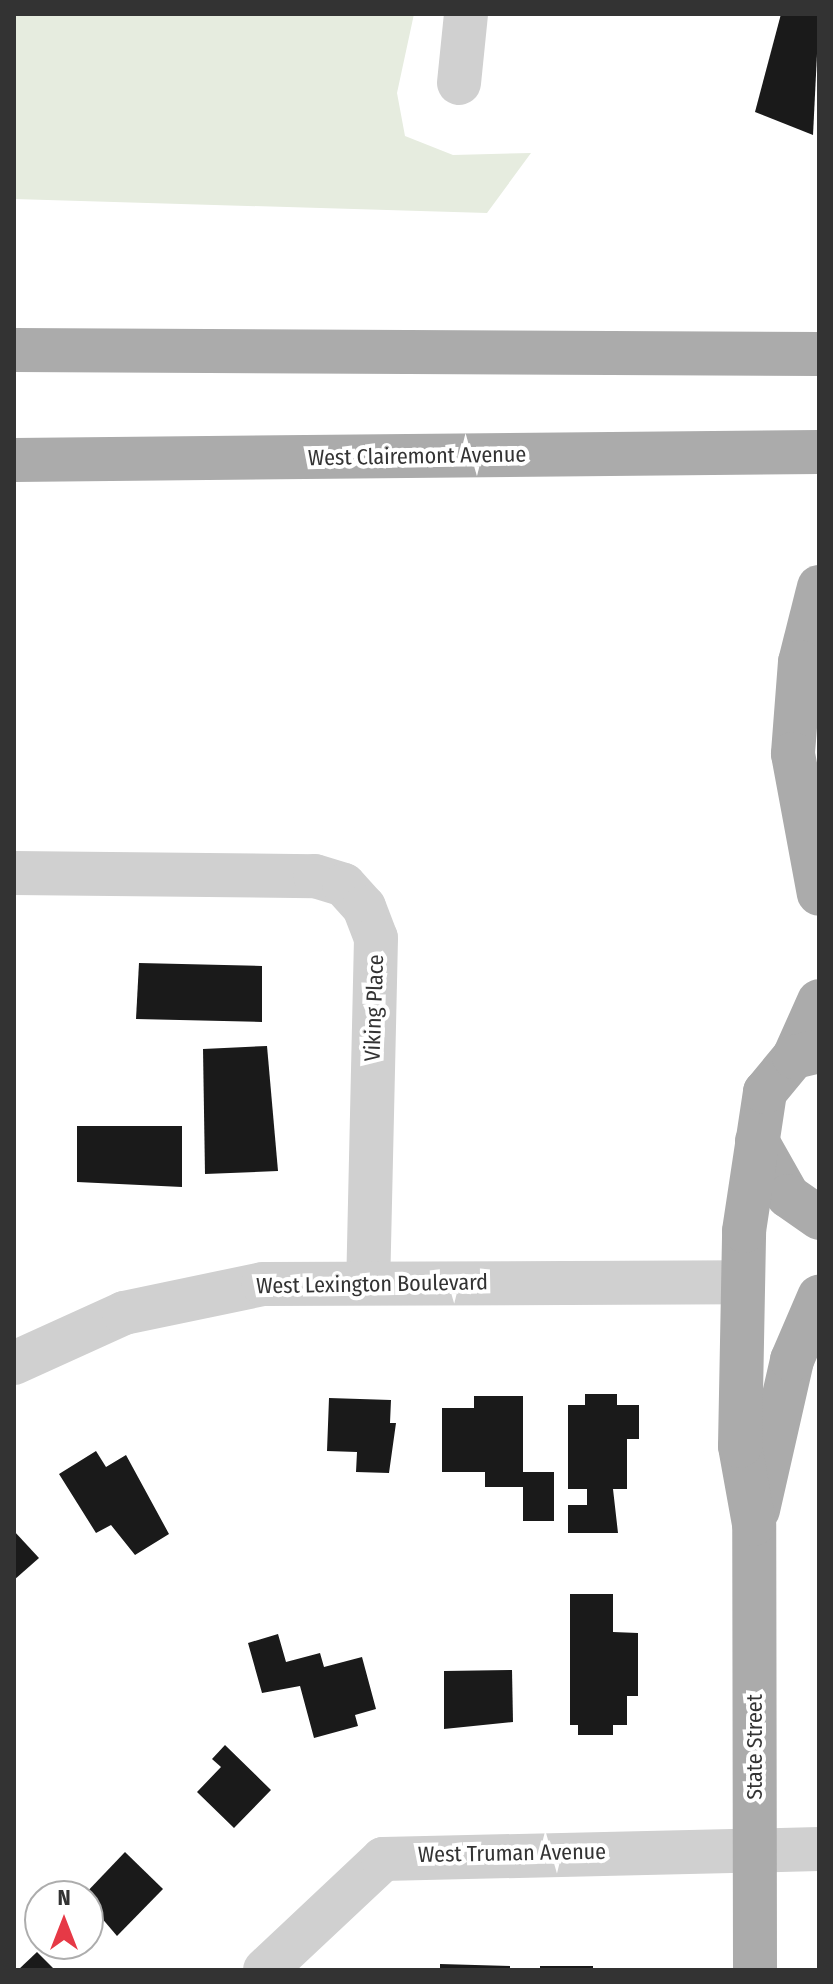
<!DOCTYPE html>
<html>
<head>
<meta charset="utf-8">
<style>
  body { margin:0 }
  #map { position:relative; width:833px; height:1984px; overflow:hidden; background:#fff; font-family:"Fira Sans Condensed",sans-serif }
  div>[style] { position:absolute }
  .green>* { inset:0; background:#e6ecdf }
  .building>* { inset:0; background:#1a1a1a }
  .minor>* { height:44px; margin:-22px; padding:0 22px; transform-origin:22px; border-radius:22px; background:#d0d0d0 }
  .major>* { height:44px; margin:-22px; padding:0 22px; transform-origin:22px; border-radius:22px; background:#ababab }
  span { translate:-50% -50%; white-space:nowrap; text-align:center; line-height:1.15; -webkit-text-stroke:8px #fff; paint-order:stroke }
  .street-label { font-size:22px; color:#333 }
  .frame { position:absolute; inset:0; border:16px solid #333; pointer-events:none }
  .north { position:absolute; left:24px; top:1880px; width:80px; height:80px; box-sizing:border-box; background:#fff; border:2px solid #adadad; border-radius:50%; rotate:0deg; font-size:22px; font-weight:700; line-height:32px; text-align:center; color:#333 }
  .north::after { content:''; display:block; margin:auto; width:28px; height:36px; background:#e63946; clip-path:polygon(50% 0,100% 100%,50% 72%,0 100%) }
</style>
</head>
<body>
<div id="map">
  <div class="green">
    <i style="clip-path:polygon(14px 14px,414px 14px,397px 93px,405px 136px,453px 155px,531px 153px,487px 213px,14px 199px)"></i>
  </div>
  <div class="building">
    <i style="clip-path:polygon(781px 14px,819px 14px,813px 135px,755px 112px)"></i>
    <i style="clip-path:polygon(139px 963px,262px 966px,262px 1022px,136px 1019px)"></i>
    <i style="clip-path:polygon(267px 1046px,278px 1171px,205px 1174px,203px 1049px)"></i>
    <i style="clip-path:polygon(77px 1126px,182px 1126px,182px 1187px,77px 1182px)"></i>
    <i style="clip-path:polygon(585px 1394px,617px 1394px,617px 1405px,639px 1405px,639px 1439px,627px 1439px,627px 1489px,613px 1489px,618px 1533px,568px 1533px,568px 1505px,587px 1505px,587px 1489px,568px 1489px,568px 1405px,585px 1405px)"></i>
    <i style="clip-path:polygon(474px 1396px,523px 1396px,523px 1472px,554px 1472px,554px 1521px,523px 1521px,523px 1487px,485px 1487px,485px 1472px,442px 1472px,442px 1408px,474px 1408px)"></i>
    <i style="clip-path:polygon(329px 1398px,391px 1400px,390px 1423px,396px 1423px,389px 1473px,356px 1472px,357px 1452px,327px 1451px)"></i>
    <i style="clip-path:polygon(96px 1451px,106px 1467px,126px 1455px,169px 1534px,135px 1555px,111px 1525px,96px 1533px,59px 1474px)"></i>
    <i style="clip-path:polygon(14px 1531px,39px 1558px,14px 1580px)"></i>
    <i style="clip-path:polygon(570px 1594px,613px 1594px,613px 1632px,638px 1633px,638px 1696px,627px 1696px,627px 1725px,613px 1725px,613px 1735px,578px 1735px,578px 1725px,570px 1725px)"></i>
    <i style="clip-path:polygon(278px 1634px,286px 1662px,320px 1653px,324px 1667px,362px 1657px,376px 1709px,355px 1715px,358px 1726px,314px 1738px,300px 1686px,262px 1693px,248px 1643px)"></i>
    <i style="clip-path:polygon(512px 1670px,513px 1722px,444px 1729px,444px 1671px)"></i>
    <i style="clip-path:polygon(225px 1745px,271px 1790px,234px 1828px,197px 1792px,221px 1767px,212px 1759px)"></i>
    <i style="clip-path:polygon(125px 1852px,163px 1889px,117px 1936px,83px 1896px)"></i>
    <i style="clip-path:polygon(37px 1952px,55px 1970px,18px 1970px)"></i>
    <i style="clip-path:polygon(440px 1964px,510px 1966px,510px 1970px,440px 1970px)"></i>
    <i style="clip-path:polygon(540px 1966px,593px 1966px,593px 1970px,540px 1970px)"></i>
  </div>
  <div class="minor">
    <i style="left:459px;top:83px;width:69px;rotate:-84.2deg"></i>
    <i style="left:14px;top:873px;width:301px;rotate:0.6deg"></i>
    <i style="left:315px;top:876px;width:30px;rotate:17deg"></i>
    <i style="left:344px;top:885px;width:30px;rotate:48deg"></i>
    <i style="left:364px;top:907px;width:33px;rotate:69deg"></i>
    <i style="left:376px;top:938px;width:343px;rotate:91.3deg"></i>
    <i style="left:14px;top:1363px;width:121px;rotate:-24.4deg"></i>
    <i style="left:124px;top:1313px;width:142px;rotate:-11.8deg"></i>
    <i style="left:263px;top:1284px;width:480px;rotate:-0.2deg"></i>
    <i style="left:265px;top:1970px;width:162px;rotate:-43.2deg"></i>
    <i style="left:383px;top:1859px;width:436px;rotate:-1.3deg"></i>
  </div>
  <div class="major">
    <i style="left:14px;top:350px;width:805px;rotate:0.28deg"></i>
    <i style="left:14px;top:460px;width:805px;rotate:-0.57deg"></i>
    <i style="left:819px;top:587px;width:77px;rotate:104.2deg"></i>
    <i style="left:800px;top:662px;width:92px;rotate:94.4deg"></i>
    <i style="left:793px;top:754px;width:142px;rotate:79.5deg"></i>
    <i style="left:794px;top:1057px;width:61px;rotate:-65.9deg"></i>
    <i style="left:757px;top:1141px;width:63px;rotate:60.6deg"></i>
    <i style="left:788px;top:1196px;width:38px;rotate:35deg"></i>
    <i style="left:758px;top:1510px;width:154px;rotate:-77.2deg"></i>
    <i style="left:792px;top:1360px;width:69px;rotate:-66.8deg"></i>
    <i style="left:755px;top:1970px;width:446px;rotate:-90.1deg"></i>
    <i style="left:754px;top:1524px;width:79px;rotate:-100.2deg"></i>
    <i style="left:740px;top:1446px;width:215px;rotate:-88.9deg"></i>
    <i style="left:744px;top:1231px;width:141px;rotate:-81.4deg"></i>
    <i style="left:765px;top:1092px;width:45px;rotate:-50.4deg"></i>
    <i style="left:794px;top:1057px;width:26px;rotate:-13deg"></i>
  </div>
  <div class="street-label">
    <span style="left:417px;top:456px;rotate:-1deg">West Clairemont Avenue</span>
    <span style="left:374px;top:1008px;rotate:-88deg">Viking Place</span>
    <span style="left:372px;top:1284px;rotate:-1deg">West Lexington Boulevard</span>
    <span style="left:755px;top:1747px;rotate:-90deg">State Street</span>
    <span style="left:512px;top:1853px;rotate:-1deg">West Truman Avenue</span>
  </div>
  <div class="frame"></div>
  <div class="north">N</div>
</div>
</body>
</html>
